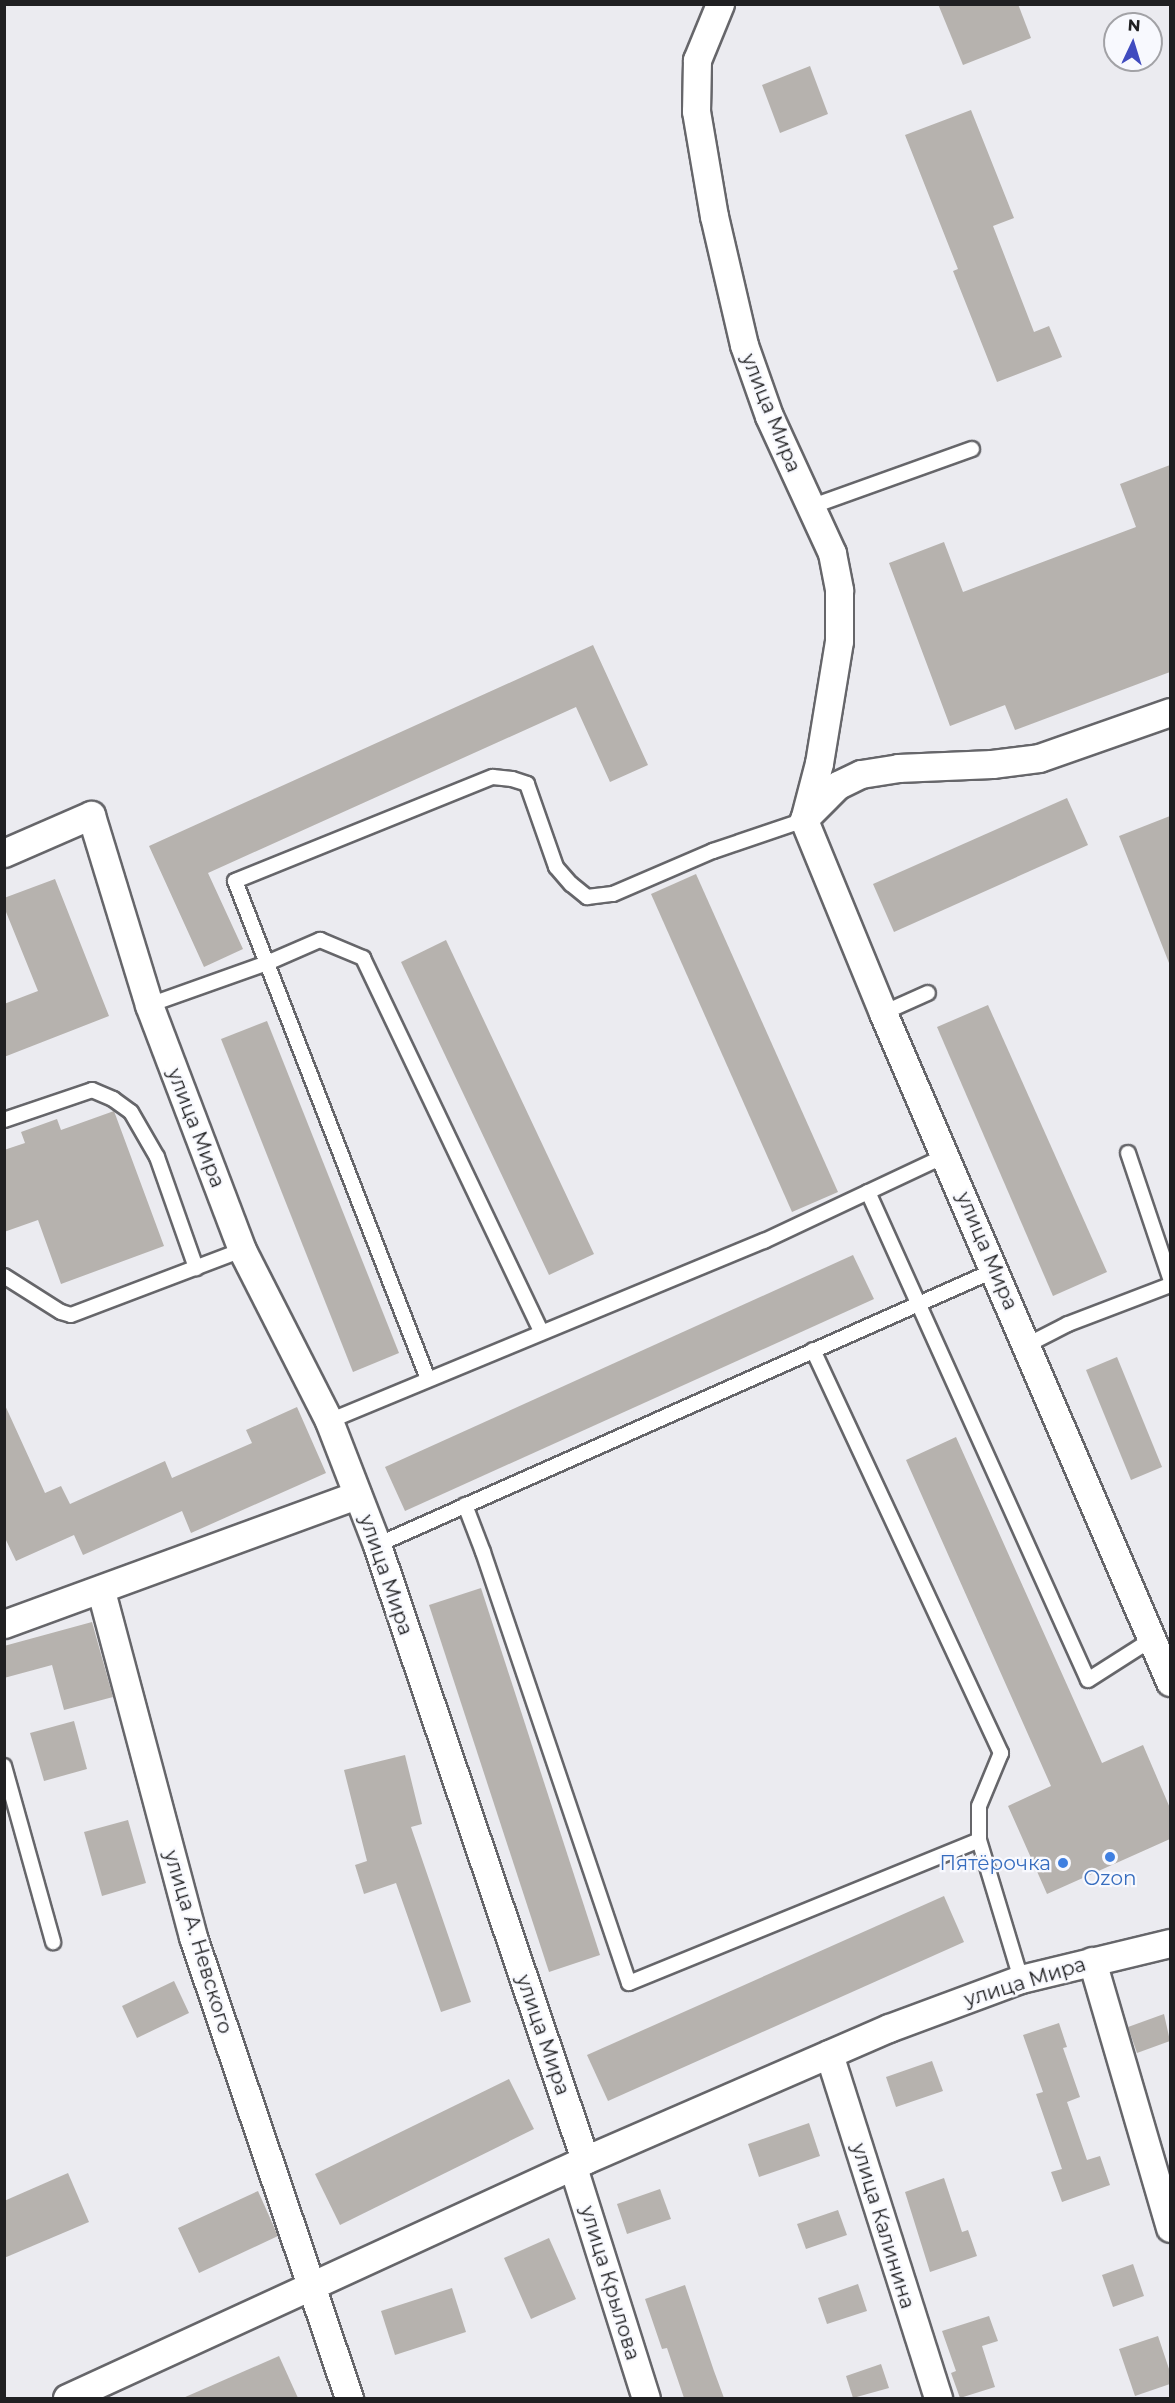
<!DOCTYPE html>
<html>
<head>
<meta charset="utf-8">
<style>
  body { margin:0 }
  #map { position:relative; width:1175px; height:2403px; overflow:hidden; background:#ebebf0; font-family:Montserrat,sans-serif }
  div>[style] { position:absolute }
  .building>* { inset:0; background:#b6b2ae }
  .roads { filter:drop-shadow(2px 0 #66666a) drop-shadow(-2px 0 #66666a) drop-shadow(0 2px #66666a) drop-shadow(0 -2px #66666a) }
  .lane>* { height:14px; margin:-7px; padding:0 7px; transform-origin:7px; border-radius:7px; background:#fff }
  .street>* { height:27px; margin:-13.5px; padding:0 13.5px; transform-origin:13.5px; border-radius:13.5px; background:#fff }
  .dots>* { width:16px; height:16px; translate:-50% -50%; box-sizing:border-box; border:3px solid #f8f9fe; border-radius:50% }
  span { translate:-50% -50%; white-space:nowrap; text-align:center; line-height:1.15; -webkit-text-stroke:4.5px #f8f9fe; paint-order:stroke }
  .street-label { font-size:20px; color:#202022 }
  .shop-label { font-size:20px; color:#366cbe }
  .right { translate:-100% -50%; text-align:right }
  .frame { position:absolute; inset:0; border:6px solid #202022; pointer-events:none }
  .north { position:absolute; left:1103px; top:12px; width:60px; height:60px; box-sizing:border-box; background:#f8f9fe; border:2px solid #a2a2a6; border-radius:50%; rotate:4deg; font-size:16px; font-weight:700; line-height:24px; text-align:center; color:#202022 }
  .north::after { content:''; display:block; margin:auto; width:21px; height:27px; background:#404bbf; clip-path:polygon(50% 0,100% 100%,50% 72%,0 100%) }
</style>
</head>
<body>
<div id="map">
  <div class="building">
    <i style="clip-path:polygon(938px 4px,1018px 4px,1031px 38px,963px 65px)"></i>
    <i style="clip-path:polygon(810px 66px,828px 114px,780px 133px,762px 85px)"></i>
    <i style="clip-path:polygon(971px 110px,1014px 218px,993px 226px,1034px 332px,1049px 326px,1062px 357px,997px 382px,953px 271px,958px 269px,905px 135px)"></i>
    <i style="clip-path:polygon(1170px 465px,1170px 672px,1015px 730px,1005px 705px,950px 726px,889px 563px,944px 542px,963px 592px,1136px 527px,1120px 484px)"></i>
    <i style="clip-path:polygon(593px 645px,648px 765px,610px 782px,576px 707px,208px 873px,243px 949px,204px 967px,149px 846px)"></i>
    <i style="clip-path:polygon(1067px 798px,1088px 845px,894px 932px,873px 884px)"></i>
    <i style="clip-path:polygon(1170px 816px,1170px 963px,1169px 963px,1119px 836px)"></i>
    <i style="clip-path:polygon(696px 874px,838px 1192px,792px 1212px,651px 894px)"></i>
    <i style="clip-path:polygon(55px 879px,109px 1016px,4px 1057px,4px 1004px,38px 991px,4px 907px,4px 898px)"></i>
    <i style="clip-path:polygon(446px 940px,594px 1254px,549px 1275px,401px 962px)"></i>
    <i style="clip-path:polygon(988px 1005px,1107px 1272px,1053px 1296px,937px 1027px)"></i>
    <i style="clip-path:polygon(267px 1021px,399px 1353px,353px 1372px,221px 1039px)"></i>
    <i style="clip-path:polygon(114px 1111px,164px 1246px,61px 1284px,38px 1220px,4px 1232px,4px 1150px,25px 1143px,21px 1132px,57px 1119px,61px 1130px)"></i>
    <i style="clip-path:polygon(853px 1255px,874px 1299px,405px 1511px,385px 1467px)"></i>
    <i style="clip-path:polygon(1117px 1357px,1162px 1467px,1131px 1480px,1086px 1370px)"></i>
    <i style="clip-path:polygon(4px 1403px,45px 1493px,61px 1486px,70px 1504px,165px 1461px,172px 1478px,252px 1443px,246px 1430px,297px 1407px,326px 1473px,191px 1533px,182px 1511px,83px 1555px,74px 1535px,16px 1561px,4px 1536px)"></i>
    <i style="clip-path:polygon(956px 1437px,1102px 1763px,1143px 1745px,1170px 1808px,1170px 1839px,1047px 1894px,1008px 1806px,1051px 1786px,906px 1460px)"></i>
    <i style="clip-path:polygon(481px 1588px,600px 1955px,549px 1972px,429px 1605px)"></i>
    <i style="clip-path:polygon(92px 1622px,113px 1697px,64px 1710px,52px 1665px,4px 1678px,4px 1646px)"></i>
    <i style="clip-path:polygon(74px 1721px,87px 1769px,44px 1781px,30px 1733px)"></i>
    <i style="clip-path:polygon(405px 1755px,422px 1824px,411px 1827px,471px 2002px,441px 2012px,396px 1883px,364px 1894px,355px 1865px,367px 1861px,344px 1770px)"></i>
    <i style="clip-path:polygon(128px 1820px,146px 1883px,102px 1896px,84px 1832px)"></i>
    <i style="clip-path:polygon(944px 1896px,964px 1942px,608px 2101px,587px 2055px)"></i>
    <i style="clip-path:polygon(174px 1981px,189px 2013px,137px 2038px,122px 2006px)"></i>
    <i style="clip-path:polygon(1164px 2014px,1170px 2041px,1137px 2053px,1128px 2027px)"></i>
    <i style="clip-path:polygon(1059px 2023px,1067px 2047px,1063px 2048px,1080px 2097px,1067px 2102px,1087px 2160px,1100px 2156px,1110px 2185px,1062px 2202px,1051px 2172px,1062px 2169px,1036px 2094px,1043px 2092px,1023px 2035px)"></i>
    <i style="clip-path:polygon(932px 2061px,943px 2091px,896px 2107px,886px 2077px)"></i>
    <i style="clip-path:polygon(509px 2079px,534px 2129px,340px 2225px,315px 2174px)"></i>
    <i style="clip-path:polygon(809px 2123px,820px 2156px,759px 2177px,748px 2144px)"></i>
    <i style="clip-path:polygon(68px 2173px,89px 2222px,4px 2258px,4px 2201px)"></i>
    <i style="clip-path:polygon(944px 2178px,962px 2232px,968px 2230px,977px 2256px,930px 2272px,905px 2192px)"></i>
    <i style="clip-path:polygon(660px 2189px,671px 2219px,627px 2234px,617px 2204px)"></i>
    <i style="clip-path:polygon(258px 2191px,278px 2236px,199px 2273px,178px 2228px)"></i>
    <i style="clip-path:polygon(838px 2210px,847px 2235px,806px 2249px,797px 2224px)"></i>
    <i style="clip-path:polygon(549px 2238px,576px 2299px,531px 2319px,504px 2258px)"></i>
    <i style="clip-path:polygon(1133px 2264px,1144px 2296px,1113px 2307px,1102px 2275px)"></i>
    <i style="clip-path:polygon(858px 2284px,867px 2311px,827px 2324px,818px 2298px)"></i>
    <i style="clip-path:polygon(685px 2285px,714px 2371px,724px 2398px,684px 2398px,667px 2348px,662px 2349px,645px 2299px)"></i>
    <i style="clip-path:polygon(452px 2288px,466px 2332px,395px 2355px,381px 2311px)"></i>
    <i style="clip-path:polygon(989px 2316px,998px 2341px,982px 2346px,995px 2387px,960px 2398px,951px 2373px,956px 2371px,942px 2331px)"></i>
    <i style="clip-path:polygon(1158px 2336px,1170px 2372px,1170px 2384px,1135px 2396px,1119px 2349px)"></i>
    <i style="clip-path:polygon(279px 2356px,298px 2398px,183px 2398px)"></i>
    <i style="clip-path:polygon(881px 2364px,889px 2388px,853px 2398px,846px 2376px)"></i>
  </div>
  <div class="roads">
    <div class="lane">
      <i style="left:810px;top:507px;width:172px;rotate:-19.7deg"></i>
      <i style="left:149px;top:1005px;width:125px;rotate:-19.6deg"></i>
      <i style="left:267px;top:963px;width:58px;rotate:-23.5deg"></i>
      <i style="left:320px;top:940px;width:47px;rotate:22.7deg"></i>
      <i style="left:363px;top:958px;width:413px;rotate:64.5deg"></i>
      <i style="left:883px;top:1013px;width:49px;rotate:-24deg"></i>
      <i style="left:4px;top:1120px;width:93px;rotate:-18.8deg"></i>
      <i style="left:92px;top:1090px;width:23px;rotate:23deg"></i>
      <i style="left:113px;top:1099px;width:22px;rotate:36deg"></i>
      <i style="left:131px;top:1112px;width:52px;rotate:60deg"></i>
      <i style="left:157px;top:1157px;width:118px;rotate:70.6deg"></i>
      <i style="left:1128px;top:1153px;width:132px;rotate:71.4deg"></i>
      <i style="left:868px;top:1192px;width:535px;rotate:65.73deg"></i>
      <i style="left:1088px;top:1680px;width:76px;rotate:-32.6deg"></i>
      <i style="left:4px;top:1276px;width:67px;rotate:32.3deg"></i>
      <i style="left:61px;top:1312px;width:10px;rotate:17deg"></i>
      <i style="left:71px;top:1315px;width:183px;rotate:-20.8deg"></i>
      <i style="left:1027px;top:1345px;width:46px;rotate:-27.1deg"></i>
      <i style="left:1068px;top:1324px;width:109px;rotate:-20.9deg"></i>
      <i style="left:813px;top:1350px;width:445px;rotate:65deg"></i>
      <i style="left:1001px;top:1753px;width:57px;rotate:112.5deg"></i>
      <i style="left:979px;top:1806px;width:34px;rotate:90deg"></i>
      <i style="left:428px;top:1379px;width:534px;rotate:-111.18deg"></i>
      <i style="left:235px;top:881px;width:278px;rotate:-22deg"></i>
      <i style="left:493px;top:777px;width:19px;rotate:6deg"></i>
      <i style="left:512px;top:779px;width:16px;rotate:18deg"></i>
      <i style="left:527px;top:784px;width:88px;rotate:70.7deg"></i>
      <i style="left:556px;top:867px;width:23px;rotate:49deg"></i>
      <i style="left:571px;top:884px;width:21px;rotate:39deg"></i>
      <i style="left:587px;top:897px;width:26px;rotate:-7deg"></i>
      <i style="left:613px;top:894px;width:109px;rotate:-23.3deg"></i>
      <i style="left:713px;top:851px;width:96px;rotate:-18.8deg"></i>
      <i style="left:329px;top:1421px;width:471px;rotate:-22.5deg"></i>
      <i style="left:764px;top:1241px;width:202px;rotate:-25.2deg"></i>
      <i style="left:465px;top:1505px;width:50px;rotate:69deg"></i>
      <i style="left:483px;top:1552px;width:455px;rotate:71.3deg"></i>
      <i style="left:629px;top:1983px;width:378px;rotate:-22.2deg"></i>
      <i style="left:979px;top:1840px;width:145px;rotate:73.2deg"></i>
      <i style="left:377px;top:1545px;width:676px;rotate:-23.99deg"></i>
      <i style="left:4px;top:1766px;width:183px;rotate:74.4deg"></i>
    </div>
    <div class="street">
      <i style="left:720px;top:4px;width:61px;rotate:112.3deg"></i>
      <i style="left:697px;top:60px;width:51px;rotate:91.1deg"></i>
      <i style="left:696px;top:111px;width:107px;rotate:80.3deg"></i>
      <i style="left:714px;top:216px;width:132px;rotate:76.9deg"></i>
      <i style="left:744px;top:345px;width:75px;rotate:70.6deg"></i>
      <i style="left:769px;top:416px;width:151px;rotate:65.3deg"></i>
      <i style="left:832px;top:553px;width:38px;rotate:79deg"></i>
      <i style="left:839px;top:590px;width:51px;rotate:90deg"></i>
      <i style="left:839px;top:641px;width:124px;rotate:99.3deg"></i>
      <i style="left:819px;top:763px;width:59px;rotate:104.7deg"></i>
      <i style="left:804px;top:820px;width:209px;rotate:67.7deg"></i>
      <i style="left:883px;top:1013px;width:728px;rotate:66.78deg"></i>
      <i style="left:804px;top:819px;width:48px;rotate:-45deg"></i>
      <i style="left:838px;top:785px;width:25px;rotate:-26deg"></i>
      <i style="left:861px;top:774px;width:37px;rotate:-9deg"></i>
      <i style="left:898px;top:768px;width:94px;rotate:-2.4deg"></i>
      <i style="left:992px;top:764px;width:47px;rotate:-7.3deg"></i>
      <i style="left:1039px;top:758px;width:139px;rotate:-19.3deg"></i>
      <i style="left:4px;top:853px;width:95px;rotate:-23.6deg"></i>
      <i style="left:91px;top:815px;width:199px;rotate:73deg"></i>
      <i style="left:149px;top:1005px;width:262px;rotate:69.2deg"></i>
      <i style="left:242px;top:1250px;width:192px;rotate:63deg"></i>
      <i style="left:329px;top:1421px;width:133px;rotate:68.8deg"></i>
      <i style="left:377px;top:1545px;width:649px;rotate:71.31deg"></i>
      <i style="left:101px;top:1591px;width:358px;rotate:75.1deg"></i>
      <i style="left:193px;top:1937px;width:487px;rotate:71.3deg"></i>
      <i style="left:4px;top:1624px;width:376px;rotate:-20.1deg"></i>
      <i style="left:1092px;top:1961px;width:278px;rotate:73.7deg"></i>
      <i style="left:829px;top:2054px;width:361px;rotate:72.4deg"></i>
      <i style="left:573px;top:2167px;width:242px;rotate:72.5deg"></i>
      <i style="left:67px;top:2398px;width:570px;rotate:-24.68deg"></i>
      <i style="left:585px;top:2160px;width:331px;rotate:-23.5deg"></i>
      <i style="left:889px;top:2028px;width:141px;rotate:-20.4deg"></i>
      <i style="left:1021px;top:1979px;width:153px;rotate:-13.6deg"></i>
    </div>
  </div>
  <div class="dots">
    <i style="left:1110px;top:1857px;background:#3f7fe0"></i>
    <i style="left:1063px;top:1863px;background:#3f7fe0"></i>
  </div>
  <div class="street-label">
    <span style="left:771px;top:413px;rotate:68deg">улица Мира</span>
    <span style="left:196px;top:1128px;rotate:69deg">улица Мира</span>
    <span style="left:987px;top:1251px;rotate:67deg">улица Мира</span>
    <span style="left:386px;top:1575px;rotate:71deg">улица Мира</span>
    <span style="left:198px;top:1942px;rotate:73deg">улица А. Невского</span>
    <span style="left:1025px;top:1982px;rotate:-17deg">улица Мира</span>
    <span style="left:543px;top:2035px;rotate:71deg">улица Мира</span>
    <span style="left:883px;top:2226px;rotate:73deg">улица Калинина</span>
    <span style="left:610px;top:2283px;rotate:73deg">улица Крылова</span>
  </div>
  <div class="shop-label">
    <span class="right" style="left:1051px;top:1863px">Пятёрочка</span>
    <span style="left:1110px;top:1878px">Ozon</span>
  </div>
  <div class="frame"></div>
  <div class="north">N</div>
</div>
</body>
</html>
